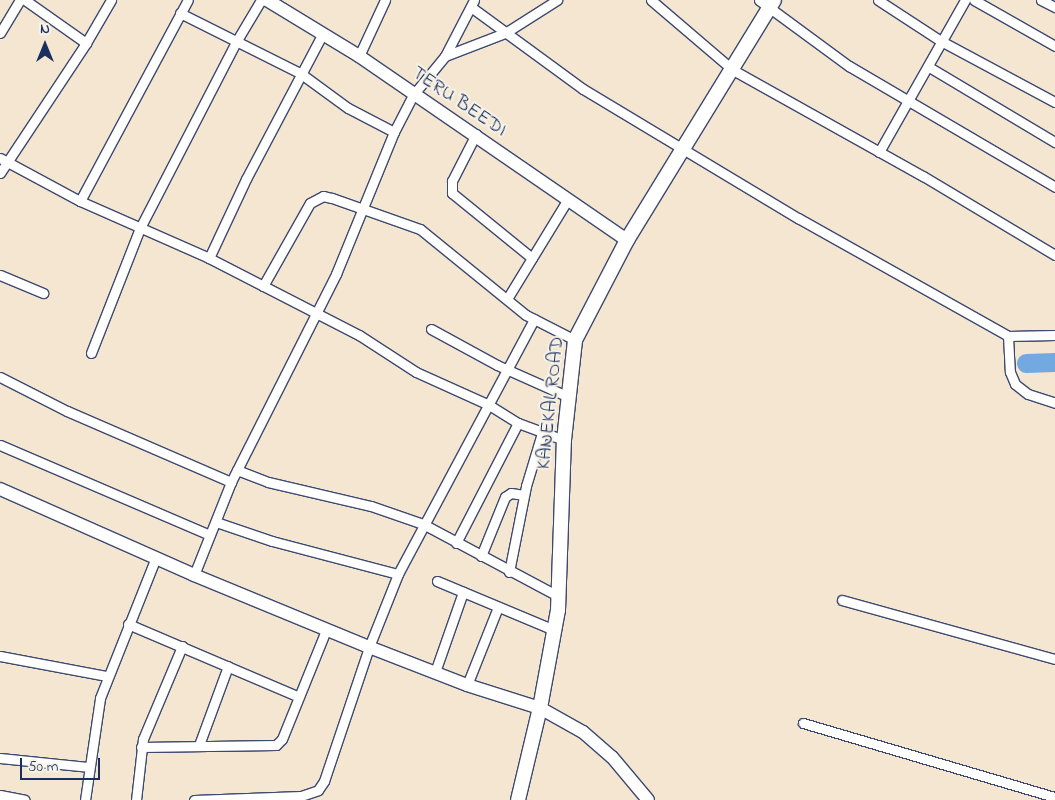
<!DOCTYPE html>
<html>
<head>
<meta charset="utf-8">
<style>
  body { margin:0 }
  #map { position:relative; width:1055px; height:800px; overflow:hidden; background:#f5e6d1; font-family:"Indie Flower",sans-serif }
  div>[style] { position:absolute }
  .river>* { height:19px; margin:-9.5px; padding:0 9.5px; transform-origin:9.5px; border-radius:9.5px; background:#72a9e0 }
  .roads { filter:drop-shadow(1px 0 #3c4a6f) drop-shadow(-1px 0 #3c4a6f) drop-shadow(0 1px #3c4a6f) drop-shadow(0 -1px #3c4a6f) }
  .street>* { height:9px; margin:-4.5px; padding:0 4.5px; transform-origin:4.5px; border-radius:4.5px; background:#fff }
  .secondary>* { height:12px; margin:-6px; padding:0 6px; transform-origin:6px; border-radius:6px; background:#fff }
  .primary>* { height:14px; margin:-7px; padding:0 7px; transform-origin:7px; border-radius:7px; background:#fff }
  span { translate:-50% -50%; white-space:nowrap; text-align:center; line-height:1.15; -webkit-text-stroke:4px #f7f3e8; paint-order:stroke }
  .street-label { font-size:20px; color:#1b2f5e }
  .north { position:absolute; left:20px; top:20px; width:50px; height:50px; -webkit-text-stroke:4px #f7f3e8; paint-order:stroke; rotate:0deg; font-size:14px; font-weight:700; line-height:20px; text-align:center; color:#1b2f5e }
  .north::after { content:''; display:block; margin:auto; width:18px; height:22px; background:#1b2f5e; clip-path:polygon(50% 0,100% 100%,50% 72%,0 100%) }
  .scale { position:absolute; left:20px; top:758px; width:80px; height:22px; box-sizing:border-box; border:2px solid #1b2f5e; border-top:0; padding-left:6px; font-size:15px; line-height:18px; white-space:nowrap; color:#1b2f5e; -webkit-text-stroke:4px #f7f3e8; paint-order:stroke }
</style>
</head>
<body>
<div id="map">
  <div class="river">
    <i style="left:1026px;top:363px;width:29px;rotate:-2deg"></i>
  </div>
  <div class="roads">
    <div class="street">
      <i style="left:25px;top:0;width:75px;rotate:35.2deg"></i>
      <i style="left:86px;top:43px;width:50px;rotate:-59.8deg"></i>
      <i style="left:651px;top:0;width:108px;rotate:40.5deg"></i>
      <i style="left:733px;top:70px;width:218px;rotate:29.2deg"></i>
      <i style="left:923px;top:176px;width:154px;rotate:30.9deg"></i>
      <i style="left:759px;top:0;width:112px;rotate:36.3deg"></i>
      <i style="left:849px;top:66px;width:239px;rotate:30.4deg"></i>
      <i style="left:878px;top:0;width:75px;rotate:33.1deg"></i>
      <i style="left:941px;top:41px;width:129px;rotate:28.2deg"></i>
      <i style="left:974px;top:0;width:93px;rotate:29.6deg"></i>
      <i style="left:1041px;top:0;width:16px;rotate:27deg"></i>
      <i style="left:471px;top:7px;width:139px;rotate:36.2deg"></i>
      <i style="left:583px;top:89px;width:251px;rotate:31deg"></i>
      <i style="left:798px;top:218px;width:241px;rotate:29.3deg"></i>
      <i style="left:1008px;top:336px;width:47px;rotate:-1.2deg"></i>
      <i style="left:180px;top:13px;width:134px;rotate:26.6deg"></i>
      <i style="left:300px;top:73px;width:59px;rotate:36.1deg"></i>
      <i style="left:348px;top:108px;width:52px;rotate:27.6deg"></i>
      <i style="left:0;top:33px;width:39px;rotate:-59deg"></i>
      <i style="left:359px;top:56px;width:62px;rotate:-65.1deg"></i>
      <i style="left:445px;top:56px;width:64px;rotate:-21deg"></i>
      <i style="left:505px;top:33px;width:62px;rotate:-32.4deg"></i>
      <i style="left:929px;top:67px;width:147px;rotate:30.8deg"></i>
      <i style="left:476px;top:134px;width:53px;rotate:117.1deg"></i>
      <i style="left:452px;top:181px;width:12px;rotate:90deg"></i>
      <i style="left:452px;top:193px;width:103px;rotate:39.1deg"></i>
      <i style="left:879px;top:152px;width:175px;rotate:-60.5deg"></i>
      <i style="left:0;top:158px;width:91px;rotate:28.3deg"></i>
      <i style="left:80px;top:201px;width:141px;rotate:23.8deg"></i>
      <i style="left:209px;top:258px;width:169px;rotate:27.2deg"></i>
      <i style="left:359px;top:335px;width:68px;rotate:33deg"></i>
      <i style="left:416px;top:372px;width:80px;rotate:24.3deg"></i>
      <i style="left:489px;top:405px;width:34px;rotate:32deg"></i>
      <i style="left:518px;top:423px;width:49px;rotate:20.3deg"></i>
      <i style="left:0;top:173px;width:156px;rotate:-56.5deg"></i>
      <i style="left:80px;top:201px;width:228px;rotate:-61.8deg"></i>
      <i style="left:209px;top:258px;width:87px;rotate:-64.9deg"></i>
      <i style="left:246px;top:179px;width:165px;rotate:-62.2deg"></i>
      <i style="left:0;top:275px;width:47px;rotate:22.7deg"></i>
      <i style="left:263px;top:286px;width:95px;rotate:-60.5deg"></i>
      <i style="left:310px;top:203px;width:15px;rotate:-28deg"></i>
      <i style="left:323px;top:196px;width:9px;rotate:13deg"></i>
      <i style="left:332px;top:198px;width:93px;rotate:19.4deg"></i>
      <i style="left:420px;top:229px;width:136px;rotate:39.1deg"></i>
      <i style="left:526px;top:315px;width:55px;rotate:27deg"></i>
      <i style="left:507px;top:299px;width:117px;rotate:-58.6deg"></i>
      <i style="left:431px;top:329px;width:75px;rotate:28.6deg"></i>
      <i style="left:497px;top:365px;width:79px;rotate:24deg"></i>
      <i style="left:1008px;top:336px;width:36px;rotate:87deg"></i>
      <i style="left:1010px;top:372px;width:13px;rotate:67deg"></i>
      <i style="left:1015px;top:384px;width:16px;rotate:38deg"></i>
      <i style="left:1028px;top:394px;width:28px;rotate:18deg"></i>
      <i style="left:91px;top:353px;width:134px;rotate:-68.6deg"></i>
      <i style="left:140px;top:228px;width:209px;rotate:-62.7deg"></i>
      <i style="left:236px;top:42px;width:49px;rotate:-59.2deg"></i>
      <i style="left:0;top:377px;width:75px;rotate:26.9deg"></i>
      <i style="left:67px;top:411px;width:179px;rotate:23.4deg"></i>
      <i style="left:0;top:445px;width:228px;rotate:23.2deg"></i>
      <i style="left:237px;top:470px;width:33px;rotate:21deg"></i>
      <i style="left:268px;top:482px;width:106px;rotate:13.1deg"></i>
      <i style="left:371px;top:506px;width:55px;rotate:19.1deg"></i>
      <i style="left:423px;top:524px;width:153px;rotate:28.1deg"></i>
      <i style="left:216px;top:522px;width:59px;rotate:18.7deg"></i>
      <i style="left:272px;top:541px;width:130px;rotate:14.7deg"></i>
      <i style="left:456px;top:543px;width:135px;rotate:-62.7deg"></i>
      <i style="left:481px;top:556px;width:64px;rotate:-67.9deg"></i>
      <i style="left:505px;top:497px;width:7px;rotate:-34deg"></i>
      <i style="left:511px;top:493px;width:13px;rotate:9deg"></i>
      <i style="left:509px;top:572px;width:88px;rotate:-78.8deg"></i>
      <i style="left:526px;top:486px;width:55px;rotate:-73.2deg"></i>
      <i style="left:194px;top:575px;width:100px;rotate:-68.3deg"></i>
      <i style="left:231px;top:482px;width:233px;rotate:-63.2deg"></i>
      <i style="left:336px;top:274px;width:153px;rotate:-67.8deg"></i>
      <i style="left:394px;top:132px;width:42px;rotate:-62.8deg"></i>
      <i style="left:413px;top:95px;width:50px;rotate:-50.6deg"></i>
      <i style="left:445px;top:56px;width:63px;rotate:-62.6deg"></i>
      <i style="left:437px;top:581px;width:127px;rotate:22.7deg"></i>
      <i style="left:842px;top:600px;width:221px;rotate:15.5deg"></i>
      <i style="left:128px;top:624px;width:184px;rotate:23.1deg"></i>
      <i style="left:0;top:656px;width:109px;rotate:10.6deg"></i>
      <i style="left:435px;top:672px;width:85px;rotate:-70.7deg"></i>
      <i style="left:467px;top:685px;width:84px;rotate:-68.3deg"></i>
      <i style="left:803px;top:723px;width:263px;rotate:16.4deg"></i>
      <i style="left:199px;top:745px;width:84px;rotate:-69.8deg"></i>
      <i style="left:141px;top:747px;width:135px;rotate:-0.8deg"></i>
      <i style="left:276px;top:745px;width:8px;rotate:-45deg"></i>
      <i style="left:282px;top:739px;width:118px;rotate:-68deg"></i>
      <i style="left:0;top:758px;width:88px;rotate:5.8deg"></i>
      <i style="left:0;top:795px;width:25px;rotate:11deg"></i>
      <i style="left:85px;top:800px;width:103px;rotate:-81.6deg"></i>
      <i style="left:100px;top:698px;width:152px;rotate:-68.3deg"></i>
      <i style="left:136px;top:800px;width:61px;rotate:-83.5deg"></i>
      <i style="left:143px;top:739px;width:101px;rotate:-67.2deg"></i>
      <i style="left:194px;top:800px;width:107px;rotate:-2.1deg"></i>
      <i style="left:301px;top:796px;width:18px;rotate:-19deg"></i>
      <i style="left:318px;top:790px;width:11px;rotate:-56deg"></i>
      <i style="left:324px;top:781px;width:141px;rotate:-71.4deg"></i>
      <i style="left:369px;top:647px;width:79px;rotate:-68.3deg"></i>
      <i style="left:398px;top:574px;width:289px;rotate:-61.9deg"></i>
    </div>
    <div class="secondary">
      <i style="left:267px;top:0;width:108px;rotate:31.3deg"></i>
      <i style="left:359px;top:56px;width:325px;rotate:34.5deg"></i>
      <i style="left:0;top:489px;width:212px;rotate:23.9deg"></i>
      <i style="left:194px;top:575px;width:189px;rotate:22.4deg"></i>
      <i style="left:369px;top:647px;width:105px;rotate:21.2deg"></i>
      <i style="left:467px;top:685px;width:77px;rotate:17.5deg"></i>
      <i style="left:540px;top:708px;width:49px;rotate:29.2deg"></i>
      <i style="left:583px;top:732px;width:38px;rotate:41deg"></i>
      <i style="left:612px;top:757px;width:56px;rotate:50.1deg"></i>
    </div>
    <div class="primary">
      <i style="left:518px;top:800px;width:95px;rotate:-76.6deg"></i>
      <i style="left:540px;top:708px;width:100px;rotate:-79.6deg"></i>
      <i style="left:558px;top:610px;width:170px;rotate:-88deg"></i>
      <i style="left:564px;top:440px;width:101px;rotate:-83.7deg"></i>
      <i style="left:575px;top:340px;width:113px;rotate:-62.5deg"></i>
      <i style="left:627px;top:240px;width:281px;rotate:-58.5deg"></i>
    </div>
  </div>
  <div class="street-label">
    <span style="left:459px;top:102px;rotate:34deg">TERU BEEDI</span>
    <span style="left:551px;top:403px;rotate:-84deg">KANEKAL ROAD</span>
  </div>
  <div class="north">N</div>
  <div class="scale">50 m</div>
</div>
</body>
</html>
